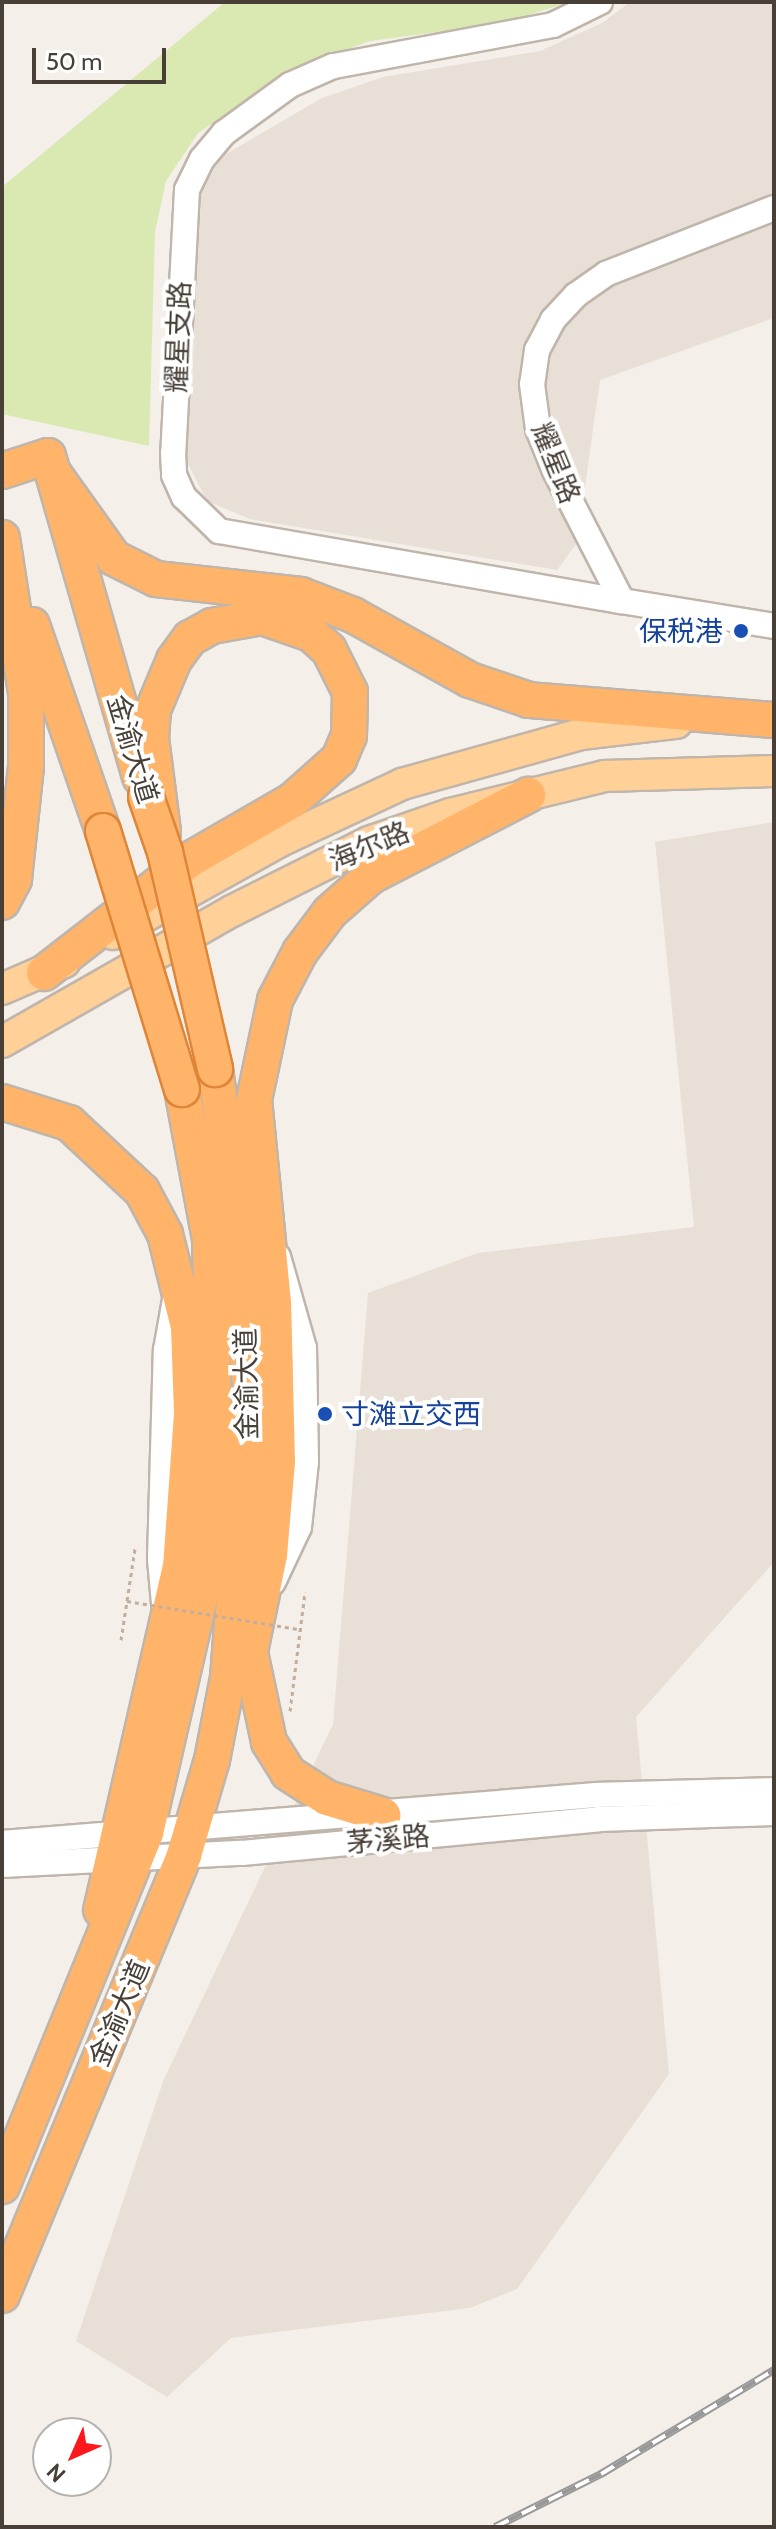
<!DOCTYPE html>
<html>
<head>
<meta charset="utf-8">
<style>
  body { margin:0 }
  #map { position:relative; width:776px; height:2529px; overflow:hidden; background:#f4efe9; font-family:Cabin,"Noto Sans SC",sans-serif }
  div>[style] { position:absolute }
  .residential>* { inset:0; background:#e8e0d7 }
  .green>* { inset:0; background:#d9e9b1 }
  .path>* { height:3px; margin-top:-1.5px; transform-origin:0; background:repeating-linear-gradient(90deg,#c2ae9c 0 4px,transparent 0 8px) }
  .roads { filter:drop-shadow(2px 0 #c0b5ab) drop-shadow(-2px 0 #c0b5ab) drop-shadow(0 2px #c0b5ab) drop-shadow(0 -2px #c0b5ab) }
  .minor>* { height:24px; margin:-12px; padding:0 12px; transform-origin:12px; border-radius:12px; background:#fff }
  .major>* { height:30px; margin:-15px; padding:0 15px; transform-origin:15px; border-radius:15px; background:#ffd097 }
  .highway>* { height:34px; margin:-17px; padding:0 17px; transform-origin:17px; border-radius:17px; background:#ffb469 }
  .rail>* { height:8px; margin-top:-4px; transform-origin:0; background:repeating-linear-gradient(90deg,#fff 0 15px,#989898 0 30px); box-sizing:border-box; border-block:2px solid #989898 }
  .path-bridge>* { height:3px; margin-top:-1.5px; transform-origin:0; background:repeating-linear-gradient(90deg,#c2ae9c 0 4px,transparent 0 8px) }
  .bridges { filter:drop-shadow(2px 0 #df8538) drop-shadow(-2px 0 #df8538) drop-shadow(0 2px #df8538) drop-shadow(0 -2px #df8538) }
  .highway-bridge>* { height:34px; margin:-17px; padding:0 17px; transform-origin:17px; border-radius:17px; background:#ffb469 }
  .dots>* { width:22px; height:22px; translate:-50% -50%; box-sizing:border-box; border:4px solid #fff; border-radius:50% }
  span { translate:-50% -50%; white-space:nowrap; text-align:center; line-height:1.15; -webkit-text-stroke:8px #fff; paint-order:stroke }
  .street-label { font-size:28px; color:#483f37 }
  .transit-label { font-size:28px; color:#164399 }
  .right { translate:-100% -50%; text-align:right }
  .left { translate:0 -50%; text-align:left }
  .frame { position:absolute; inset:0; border:4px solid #483f37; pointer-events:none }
  .north { position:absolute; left:32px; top:2417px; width:80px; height:80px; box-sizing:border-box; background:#fff; border:2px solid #b6b2af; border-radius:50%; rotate:225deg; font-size:22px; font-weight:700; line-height:32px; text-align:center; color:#483f37 }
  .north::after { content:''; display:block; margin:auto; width:28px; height:36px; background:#fc181d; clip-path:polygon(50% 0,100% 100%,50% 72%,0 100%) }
  .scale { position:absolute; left:32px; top:48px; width:134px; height:36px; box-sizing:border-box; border:4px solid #483f37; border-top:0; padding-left:10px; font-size:24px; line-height:28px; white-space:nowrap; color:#483f37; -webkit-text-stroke:6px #fff; paint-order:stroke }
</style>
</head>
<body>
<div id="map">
  <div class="residential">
    <i style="clip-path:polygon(630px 2px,774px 2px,774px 318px,600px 380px,577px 543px,557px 570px,250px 519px,207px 501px,187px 462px,185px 438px,193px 229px,202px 186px,219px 158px,322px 98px,383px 77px,540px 51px,602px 23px)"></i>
    <i style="clip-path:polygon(774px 822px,774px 1562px,636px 1717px,669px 2074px,517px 2289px,470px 2308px,231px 2338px,167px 2397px,76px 2341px,164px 2079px,333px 1724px,368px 1293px,478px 1253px,694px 1227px,655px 842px)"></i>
  </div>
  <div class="green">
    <i style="clip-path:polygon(225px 2px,569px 2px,503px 23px,370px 41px,296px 68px,198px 133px,166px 181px,155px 232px,149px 446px,2px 414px,2px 187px)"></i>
  </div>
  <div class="path">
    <i style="left:121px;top:1640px;width:93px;rotate:-81.3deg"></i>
    <i style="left:290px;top:1711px;width:120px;rotate:-82.8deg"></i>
  </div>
  <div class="roads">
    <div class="minor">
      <i style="left:600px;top:2px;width:52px;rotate:153.9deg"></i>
      <i style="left:553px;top:25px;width:224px;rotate:169.4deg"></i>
      <i style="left:333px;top:66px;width:47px;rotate:156.2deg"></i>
      <i style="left:290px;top:85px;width:82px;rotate:144deg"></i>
      <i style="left:224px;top:133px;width:34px;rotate:130deg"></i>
      <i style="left:202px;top:159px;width:34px;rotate:116deg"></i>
      <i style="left:187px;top:190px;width:263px;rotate:93deg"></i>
      <i style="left:173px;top:453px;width:22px;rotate:87deg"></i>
      <i style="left:174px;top:475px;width:24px;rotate:66deg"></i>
      <i style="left:184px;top:497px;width:49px;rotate:44.2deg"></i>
      <i style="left:219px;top:531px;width:409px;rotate:9.9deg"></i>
      <i style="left:774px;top:208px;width:180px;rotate:158.6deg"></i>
      <i style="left:606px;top:274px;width:37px;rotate:145deg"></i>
      <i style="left:576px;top:295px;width:34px;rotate:133deg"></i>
      <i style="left:553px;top:320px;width:34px;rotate:118deg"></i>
      <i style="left:537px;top:350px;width:34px;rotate:98deg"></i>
      <i style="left:532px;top:384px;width:45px;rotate:82.4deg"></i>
      <i style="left:538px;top:429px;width:45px;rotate:68deg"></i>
      <i style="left:555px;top:471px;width:146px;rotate:62.7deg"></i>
      <i style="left:622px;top:601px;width:154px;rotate:9.3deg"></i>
      <i style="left:273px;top:1582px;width:61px;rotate:-64.7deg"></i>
      <i style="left:299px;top:1527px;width:65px;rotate:-83.9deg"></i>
      <i style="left:306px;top:1462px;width:114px;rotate:-91deg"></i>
      <i style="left:304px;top:1348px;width:95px;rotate:-105.9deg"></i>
      <i style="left:164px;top:1604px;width:45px;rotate:-95.1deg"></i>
      <i style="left:160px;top:1559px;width:209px;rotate:-88.4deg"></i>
      <i style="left:166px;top:1350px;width:57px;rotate:-79.9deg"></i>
      <i style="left:2px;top:1843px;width:596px;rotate:-4.62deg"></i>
      <i style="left:596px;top:1795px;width:178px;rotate:-1.6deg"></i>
      <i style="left:2px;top:1865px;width:240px;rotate:-2.9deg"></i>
      <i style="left:242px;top:1853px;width:359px;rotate:-5.4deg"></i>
      <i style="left:599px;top:1819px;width:175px;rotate:-2deg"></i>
    </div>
    <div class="major">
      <i style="left:113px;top:934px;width:191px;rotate:-29.1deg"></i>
      <i style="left:280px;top:841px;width:135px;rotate:-25deg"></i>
      <i style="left:402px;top:784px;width:186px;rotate:-15.6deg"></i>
      <i style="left:581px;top:734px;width:96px;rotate:-6.6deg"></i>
      <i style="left:2px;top:989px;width:68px;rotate:-23.5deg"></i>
      <i style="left:2px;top:1042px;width:265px;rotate:-29.7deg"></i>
      <i style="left:232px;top:911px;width:153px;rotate:-26.7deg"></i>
      <i style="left:369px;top:842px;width:86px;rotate:-19.1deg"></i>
      <i style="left:450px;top:814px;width:160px;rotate:-13.8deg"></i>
      <i style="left:605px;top:776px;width:169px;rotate:-1.7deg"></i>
    </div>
    <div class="highway">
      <i style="left:51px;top:470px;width:108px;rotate:54.4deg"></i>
      <i style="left:114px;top:558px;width:47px;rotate:26.6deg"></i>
      <i style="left:156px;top:579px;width:146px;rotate:6.3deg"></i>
      <i style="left:301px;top:595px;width:56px;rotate:21deg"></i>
      <i style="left:353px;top:615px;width:134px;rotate:29.1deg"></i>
      <i style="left:470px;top:680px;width:62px;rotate:18.7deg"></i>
      <i style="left:529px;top:700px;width:246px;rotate:4.7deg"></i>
      <i style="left:2px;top:471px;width:48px;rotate:-18.1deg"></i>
      <i style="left:48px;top:456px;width:334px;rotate:74deg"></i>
      <i style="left:32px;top:625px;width:218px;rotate:71deg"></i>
      <i style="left:2px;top:902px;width:26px;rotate:-62deg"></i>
      <i style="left:14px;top:879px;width:113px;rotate:-83.9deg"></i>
      <i style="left:26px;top:767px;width:74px;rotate:-90deg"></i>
      <i style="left:26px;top:693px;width:157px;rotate:-98.8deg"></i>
      <i style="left:44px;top:973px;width:186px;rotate:-37.8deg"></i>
      <i style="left:191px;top:859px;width:118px;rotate:-30deg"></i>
      <i style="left:293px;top:800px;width:62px;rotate:-41.7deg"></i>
      <i style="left:339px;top:759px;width:25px;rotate:-67deg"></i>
      <i style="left:349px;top:736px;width:44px;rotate:-88.7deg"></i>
      <i style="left:350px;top:692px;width:47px;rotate:-116.6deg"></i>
      <i style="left:329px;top:650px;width:24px;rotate:-138deg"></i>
      <i style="left:311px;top:634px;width:52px;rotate:-160.9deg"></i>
      <i style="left:262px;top:617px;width:51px;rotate:169.8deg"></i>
      <i style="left:212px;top:626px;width:25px;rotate:151deg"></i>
      <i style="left:190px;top:638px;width:27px;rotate:126deg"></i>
      <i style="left:174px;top:660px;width:54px;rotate:112.8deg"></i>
      <i style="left:153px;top:710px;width:28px;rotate:94deg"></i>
      <i style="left:151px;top:738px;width:95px;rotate:82.7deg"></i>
      <i style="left:2px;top:1102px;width:70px;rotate:17.4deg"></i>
      <i style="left:69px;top:1123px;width:100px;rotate:43deg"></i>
      <i style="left:142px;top:1191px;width:49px;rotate:61.9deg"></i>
      <i style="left:165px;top:1234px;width:96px;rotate:76.1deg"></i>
      <i style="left:188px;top:1327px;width:87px;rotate:88deg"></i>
      <i style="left:191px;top:1414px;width:152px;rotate:94.1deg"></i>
      <i style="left:180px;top:1566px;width:353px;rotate:102.9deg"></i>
      <i style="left:251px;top:1657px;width:87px;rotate:78deg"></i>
      <i style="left:269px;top:1742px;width:36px;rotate:58deg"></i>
      <i style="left:288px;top:1773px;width:46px;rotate:32.7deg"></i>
      <i style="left:327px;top:1798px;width:59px;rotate:16.9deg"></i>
      <i style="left:247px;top:1666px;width:113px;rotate:-78.3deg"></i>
      <i style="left:270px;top:1555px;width:93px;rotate:-85.1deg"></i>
      <i style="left:278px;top:1462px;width:159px;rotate:-91.4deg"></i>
      <i style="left:274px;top:1303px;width:204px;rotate:-95.6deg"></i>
      <i style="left:254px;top:1100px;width:102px;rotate:-78.1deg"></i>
      <i style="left:275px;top:1000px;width:54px;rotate:-62.5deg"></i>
      <i style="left:300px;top:952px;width:50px;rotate:-53.1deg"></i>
      <i style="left:330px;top:912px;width:55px;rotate:-41.3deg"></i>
      <i style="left:371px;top:876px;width:177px;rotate:-27.3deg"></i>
      <i style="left:2px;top:2186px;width:381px;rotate:-67.8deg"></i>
      <i style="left:146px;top:1833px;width:274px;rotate:-77.1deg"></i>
      <i style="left:207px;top:1566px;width:104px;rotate:-85.6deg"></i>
      <i style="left:215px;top:1462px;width:223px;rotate:-91.3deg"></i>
      <i style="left:210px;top:1239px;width:153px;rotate:-100.6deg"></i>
      <i style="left:2px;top:2295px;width:476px;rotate:-67.5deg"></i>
      <i style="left:184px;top:1855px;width:99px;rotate:-73.6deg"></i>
      <i style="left:212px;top:1760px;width:84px;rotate:-79deg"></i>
      <i style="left:228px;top:1678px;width:291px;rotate:-85.7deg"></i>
      <i style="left:250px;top:1388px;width:151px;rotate:-94.2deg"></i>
      <i style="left:239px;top:1237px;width:170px;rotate:-98.1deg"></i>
    </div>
  </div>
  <div class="rail">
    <i style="left:495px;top:2527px;width:119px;rotate:-26.6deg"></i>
    <i style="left:601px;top:2474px;width:202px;rotate:-31deg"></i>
  </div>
  <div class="path-bridge">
    <i style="left:127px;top:1601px;width:173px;rotate:9.3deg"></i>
  </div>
  <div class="bridges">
    <div class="highway-bridge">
      <i style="left:146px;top:797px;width:58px;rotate:70.9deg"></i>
      <i style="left:165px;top:852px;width:223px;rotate:77deg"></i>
      <i style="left:103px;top:831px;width:270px;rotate:73deg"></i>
    </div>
  </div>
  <div class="dots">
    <i style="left:741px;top:631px;background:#1a4fb4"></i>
    <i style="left:325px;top:1414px;background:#1a4fb4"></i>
  </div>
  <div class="street-label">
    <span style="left:178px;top:337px;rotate:-88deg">耀星支路</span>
    <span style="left:556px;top:463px;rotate:68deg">耀星路</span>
    <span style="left:133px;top:749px;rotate:73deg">金渝大道</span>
    <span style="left:369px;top:846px;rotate:-22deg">海尔路</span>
    <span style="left:246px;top:1384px;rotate:-91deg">金渝大道</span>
    <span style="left:388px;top:1839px;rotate:-5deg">茅溪路</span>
    <span style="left:119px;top:2013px;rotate:-67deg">金渝大道</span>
  </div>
  <div class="transit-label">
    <span class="right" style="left:723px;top:631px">保税港</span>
    <span class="left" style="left:341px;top:1414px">寸滩立交西</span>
  </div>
  <div class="frame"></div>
  <div class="north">N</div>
  <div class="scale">50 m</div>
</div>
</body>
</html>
